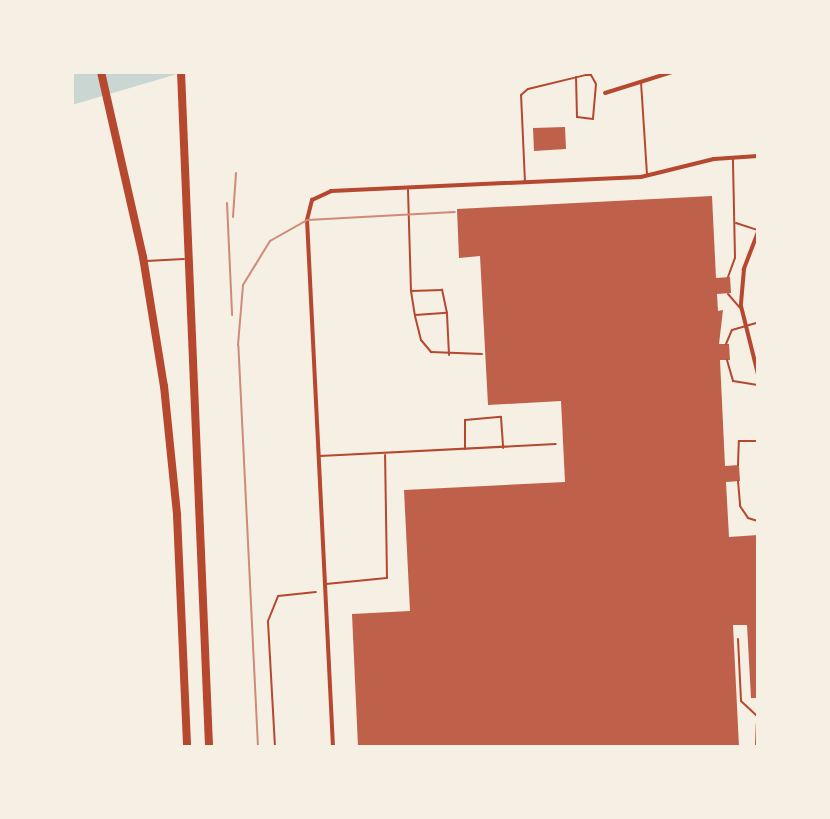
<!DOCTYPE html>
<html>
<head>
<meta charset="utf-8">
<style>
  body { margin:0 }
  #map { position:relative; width:830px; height:819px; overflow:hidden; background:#f6efe4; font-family:Figtree,sans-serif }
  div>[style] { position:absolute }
  .water>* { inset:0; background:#c9d6d2 }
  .building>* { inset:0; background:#bf614a }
  .service>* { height:2px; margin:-1px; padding:0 1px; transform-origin:1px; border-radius:1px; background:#b5482f }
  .minor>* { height:4px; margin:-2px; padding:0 2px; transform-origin:2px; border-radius:2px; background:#b5482f }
  .motorway>* { height:8px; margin:-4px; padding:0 4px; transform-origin:4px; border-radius:4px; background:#b5482f }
  .rail>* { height:2px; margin:-1px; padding:0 1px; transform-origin:1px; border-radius:1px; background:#cf8b77 }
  span { translate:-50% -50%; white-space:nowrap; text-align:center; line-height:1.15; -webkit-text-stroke:7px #f6efe4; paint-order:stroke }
  .frame { position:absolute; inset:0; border:74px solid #f6efe4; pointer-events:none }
</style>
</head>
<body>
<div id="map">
  <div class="water">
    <i style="clip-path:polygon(72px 72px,184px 72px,72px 105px)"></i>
  </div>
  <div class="building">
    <i style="clip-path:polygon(565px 127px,566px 149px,534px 151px,533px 128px)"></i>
    <i style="clip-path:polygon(712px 196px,716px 278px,730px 277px,731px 293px,717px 294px,718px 311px,723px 310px,719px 344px,729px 344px,730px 360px,720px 360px,725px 466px,739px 465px,740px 481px,726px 482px,729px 537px,758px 535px,758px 698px,751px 698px,747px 625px,733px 625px,739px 747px,358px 747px,352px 614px,410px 611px,404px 490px,565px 482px,561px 401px,488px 405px,480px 256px,459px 258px,457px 209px)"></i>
  </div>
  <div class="service">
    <i style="left:641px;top:82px;width:92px;rotate:86.3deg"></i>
    <i style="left:525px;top:182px;width:87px;rotate:-92.6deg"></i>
    <i style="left:521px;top:95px;width:9px;rotate:-41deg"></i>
    <i style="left:528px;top:89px;width:60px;rotate:-13.6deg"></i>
    <i style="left:586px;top:75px;width:5px"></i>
    <i style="left:591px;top:75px;width:10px;rotate:61deg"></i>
    <i style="left:596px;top:84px;width:35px;rotate:95deg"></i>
    <i style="left:593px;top:119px;width:16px;rotate:-173deg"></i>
    <i style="left:577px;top:117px;width:40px;rotate:-91.4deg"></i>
    <i style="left:408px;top:190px;width:101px;rotate:88.3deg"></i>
    <i style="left:411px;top:291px;width:24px;rotate:81deg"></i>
    <i style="left:415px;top:315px;width:32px;rotate:-4deg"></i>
    <i style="left:447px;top:313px;width:24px;rotate:-102deg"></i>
    <i style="left:442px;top:290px;width:31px;rotate:178deg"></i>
    <i style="left:736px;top:223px;width:23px;rotate:18deg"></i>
    <i style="left:146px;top:261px;width:38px;rotate:-3deg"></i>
    <i style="left:728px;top:277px;width:20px;rotate:-70deg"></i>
    <i style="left:735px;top:258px;width:99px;rotate:-91.2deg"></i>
    <i style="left:728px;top:294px;width:18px;rotate:49deg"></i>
    <i style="left:447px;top:314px;width:41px;rotate:87.2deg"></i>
    <i style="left:415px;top:316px;width:25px;rotate:76deg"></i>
    <i style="left:421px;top:340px;width:16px;rotate:50deg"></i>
    <i style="left:431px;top:352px;width:51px;rotate:2.2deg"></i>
    <i style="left:726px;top:344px;width:15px;rotate:-67deg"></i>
    <i style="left:732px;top:330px;width:26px;rotate:-16deg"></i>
    <i style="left:727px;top:360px;width:22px;rotate:74deg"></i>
    <i style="left:733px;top:381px;width:25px;rotate:9deg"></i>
    <i style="left:465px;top:449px;width:29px;rotate:-90deg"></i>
    <i style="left:465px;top:420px;width:36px;rotate:-5deg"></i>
    <i style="left:501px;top:417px;width:31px;rotate:86deg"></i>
    <i style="left:320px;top:456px;width:236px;rotate:-2.9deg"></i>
    <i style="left:738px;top:465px;width:24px;rotate:-88deg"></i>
    <i style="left:739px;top:441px;width:19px"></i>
    <i style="left:738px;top:481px;width:25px;rotate:85deg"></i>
    <i style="left:740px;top:506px;width:14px;rotate:56deg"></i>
    <i style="left:748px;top:518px;width:10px;rotate:17deg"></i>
    <i style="left:326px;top:584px;width:61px;rotate:-5.6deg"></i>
    <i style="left:387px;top:578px;width:123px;rotate:-90.9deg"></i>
    <i style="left:738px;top:639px;width:62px;rotate:87.2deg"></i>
    <i style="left:741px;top:701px;width:23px;rotate:43deg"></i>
    <i style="left:275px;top:747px;width:126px;rotate:-93.2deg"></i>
    <i style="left:268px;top:621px;width:27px;rotate:-68deg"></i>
    <i style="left:278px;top:596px;width:38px;rotate:-6deg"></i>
  </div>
  <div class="minor">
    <i style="left:605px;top:93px;width:70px;rotate:-17.4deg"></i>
    <i style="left:758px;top:232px;width:40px;rotate:111deg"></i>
    <i style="left:744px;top:269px;width:37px;rotate:95deg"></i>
    <i style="left:741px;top:306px;width:70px;rotate:76deg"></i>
    <i style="left:758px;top:277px;width:52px;rotate:90deg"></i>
    <i style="left:333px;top:747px;width:528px;rotate:-92.82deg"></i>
    <i style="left:307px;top:220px;width:21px;rotate:-76deg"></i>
    <i style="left:312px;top:200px;width:21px;rotate:-25deg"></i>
    <i style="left:331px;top:191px;width:310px;rotate:-2.6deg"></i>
    <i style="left:641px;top:177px;width:75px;rotate:-13.9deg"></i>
    <i style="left:714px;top:159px;width:44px;rotate:-3.9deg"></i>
    <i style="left:757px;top:747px;width:23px;rotate:-88deg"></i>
  </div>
  <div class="motorway">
    <i style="left:101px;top:72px;width:190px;rotate:77.2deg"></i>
    <i style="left:143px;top:257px;width:131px;rotate:80.8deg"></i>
    <i style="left:164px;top:386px;width:130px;rotate:84.2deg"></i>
    <i style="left:177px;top:515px;width:232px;rotate:87.5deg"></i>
    <i style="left:181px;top:72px;width:676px;rotate:87.62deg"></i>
  </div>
  <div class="rail">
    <i style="left:227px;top:203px;width:112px;rotate:87.4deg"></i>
    <i style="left:233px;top:217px;width:44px;rotate:-86.1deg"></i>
    <i style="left:258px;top:747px;width:402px;rotate:-92.8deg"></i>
    <i style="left:238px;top:345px;width:60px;rotate:-85.2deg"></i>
    <i style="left:243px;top:285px;width:52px;rotate:-58.5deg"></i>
    <i style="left:270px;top:241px;width:43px;rotate:-29.6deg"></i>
    <i style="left:307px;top:220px;width:148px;rotate:-3.1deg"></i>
  </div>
  <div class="frame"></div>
</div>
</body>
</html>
